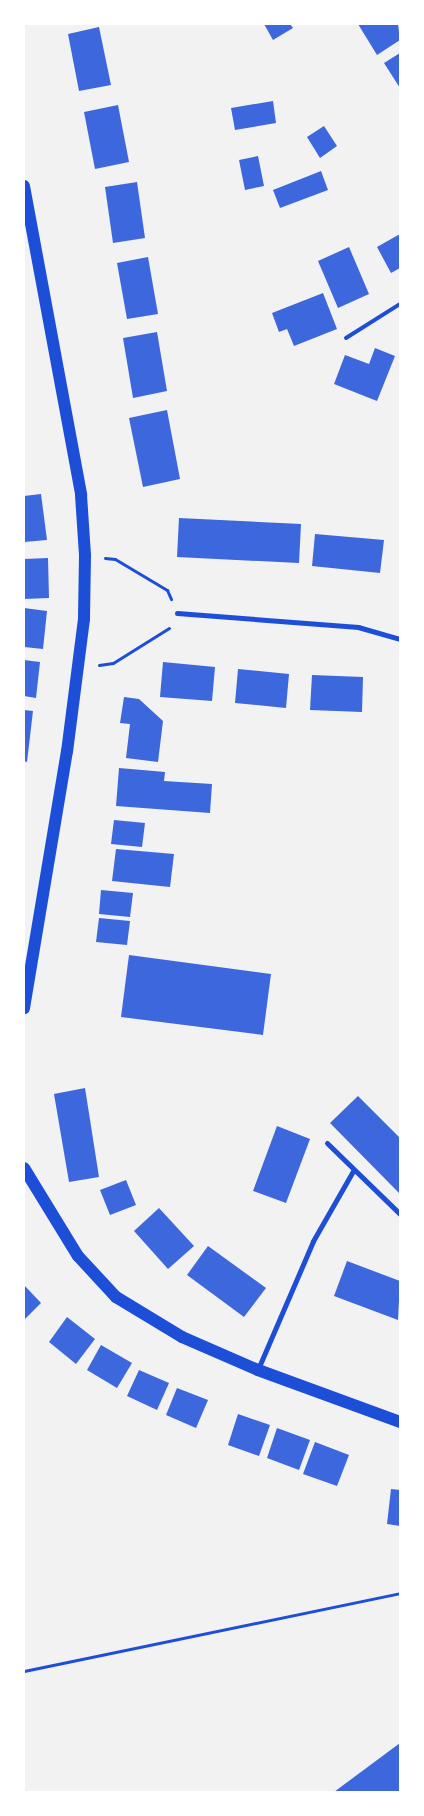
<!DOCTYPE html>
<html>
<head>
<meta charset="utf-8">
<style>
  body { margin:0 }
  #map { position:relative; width:424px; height:1816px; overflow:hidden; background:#f2f2f2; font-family:"Titillium Web",sans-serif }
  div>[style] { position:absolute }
  .building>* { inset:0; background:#3d67dc }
  .path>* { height:3px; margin:-1.5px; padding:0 1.5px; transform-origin:1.5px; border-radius:1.5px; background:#1d4ed8 }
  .service>* { height:4px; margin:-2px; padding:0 2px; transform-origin:2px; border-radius:2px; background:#1d4ed8 }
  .minor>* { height:5px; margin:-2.5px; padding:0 2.5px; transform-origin:2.5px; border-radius:2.5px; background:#1d4ed8 }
  .primary>* { height:12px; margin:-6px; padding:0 6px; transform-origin:6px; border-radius:6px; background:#1d4ed8 }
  span { translate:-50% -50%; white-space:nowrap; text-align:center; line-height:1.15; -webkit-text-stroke:4px #fff; paint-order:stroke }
  .frame { position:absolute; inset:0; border:25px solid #fff; pointer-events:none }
</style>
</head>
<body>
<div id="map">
  <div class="building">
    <i style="clip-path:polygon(264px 24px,290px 24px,293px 28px,273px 40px)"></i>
    <i style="clip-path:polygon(358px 24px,398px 24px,400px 40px,377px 55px)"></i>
    <i style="clip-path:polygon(99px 27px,111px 85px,79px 91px,68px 34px)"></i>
    <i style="clip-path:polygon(400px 53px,400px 88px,384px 63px)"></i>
    <i style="clip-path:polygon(273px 101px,276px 123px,235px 130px,231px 108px)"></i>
    <i style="clip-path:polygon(118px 105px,129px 162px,95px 169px,84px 112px)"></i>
    <i style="clip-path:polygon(324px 126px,337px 146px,320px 158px,307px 137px)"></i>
    <i style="clip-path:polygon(258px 156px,264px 186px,245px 190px,239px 160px)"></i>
    <i style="clip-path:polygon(321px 171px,328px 190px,280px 208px,273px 190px)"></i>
    <i style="clip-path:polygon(137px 182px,145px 238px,113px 243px,105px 187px)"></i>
    <i style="clip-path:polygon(400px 234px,400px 268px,391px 273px,377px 247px)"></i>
    <i style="clip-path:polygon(349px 247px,369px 294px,338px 308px,318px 261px)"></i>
    <i style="clip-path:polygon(148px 257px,158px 314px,127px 319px,117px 263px)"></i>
    <i style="clip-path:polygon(323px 293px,337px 329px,294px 346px,287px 329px,279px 332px,272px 313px)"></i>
    <i style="clip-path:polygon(157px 332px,167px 391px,133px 398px,123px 338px)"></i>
    <i style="clip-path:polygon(375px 348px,395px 356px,377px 401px,334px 384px,345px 355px,369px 364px)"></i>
    <i style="clip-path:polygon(167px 410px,180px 479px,143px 487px,129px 418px)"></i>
    <i style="clip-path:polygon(41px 494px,47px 540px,24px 542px,24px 496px)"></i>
    <i style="clip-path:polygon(179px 518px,301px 524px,299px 563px,177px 557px)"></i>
    <i style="clip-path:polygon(315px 534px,384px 540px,380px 573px,312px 566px)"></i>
    <i style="clip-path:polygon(48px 558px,49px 598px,24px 599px,24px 559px)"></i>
    <i style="clip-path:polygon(24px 608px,47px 611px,43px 649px,24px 647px)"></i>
    <i style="clip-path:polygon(24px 660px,40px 662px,36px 698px,24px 696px)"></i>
    <i style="clip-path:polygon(163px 662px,215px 667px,212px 701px,160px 697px)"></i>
    <i style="clip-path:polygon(238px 669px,289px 674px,286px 708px,235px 703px)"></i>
    <i style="clip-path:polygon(312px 675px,363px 677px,362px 712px,310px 710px)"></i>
    <i style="clip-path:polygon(124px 697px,139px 699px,163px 721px,158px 762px,126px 758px,130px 724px,120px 723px)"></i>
    <i style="clip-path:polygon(24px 710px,33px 711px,27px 762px,24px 761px)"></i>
    <i style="clip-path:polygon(119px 768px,165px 772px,164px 781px,212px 784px,210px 813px,116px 806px)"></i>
    <i style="clip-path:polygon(114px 820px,145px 823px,142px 847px,111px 844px)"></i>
    <i style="clip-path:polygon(116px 849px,174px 854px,170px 887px,112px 881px)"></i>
    <i style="clip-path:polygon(101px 890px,133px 893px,130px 917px,99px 914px)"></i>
    <i style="clip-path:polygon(99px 918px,130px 921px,127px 945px,96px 942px)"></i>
    <i style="clip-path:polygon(129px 955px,271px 974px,263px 1035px,121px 1017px)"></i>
    <i style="clip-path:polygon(85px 1088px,99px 1177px,69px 1182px,54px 1094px)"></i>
    <i style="clip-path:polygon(358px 1096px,400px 1138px,400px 1194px,330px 1123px)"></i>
    <i style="clip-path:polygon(277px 1126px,310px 1139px,286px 1203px,253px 1191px)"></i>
    <i style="clip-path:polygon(126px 1180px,136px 1205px,110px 1215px,100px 1190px)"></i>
    <i style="clip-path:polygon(159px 1208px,194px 1246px,168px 1269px,134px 1231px)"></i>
    <i style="clip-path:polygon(208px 1246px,266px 1288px,244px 1317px,187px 1275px)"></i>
    <i style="clip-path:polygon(347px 1261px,400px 1281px,398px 1320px,334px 1296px)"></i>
    <i style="clip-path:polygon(24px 1285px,41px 1303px,24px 1320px)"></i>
    <i style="clip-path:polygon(67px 1317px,95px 1339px,76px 1364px,49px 1342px)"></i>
    <i style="clip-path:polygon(101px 1345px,132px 1363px,117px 1388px,87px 1370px)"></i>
    <i style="clip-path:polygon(139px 1370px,169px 1383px,157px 1410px,127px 1396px)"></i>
    <i style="clip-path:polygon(177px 1388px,208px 1400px,196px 1428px,166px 1415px)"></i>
    <i style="clip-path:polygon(238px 1414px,270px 1425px,259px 1456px,228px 1445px)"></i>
    <i style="clip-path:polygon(277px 1428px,310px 1440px,299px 1470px,267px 1458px)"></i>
    <i style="clip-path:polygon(315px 1442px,349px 1455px,337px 1486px,303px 1474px)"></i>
    <i style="clip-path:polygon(391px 1489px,400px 1490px,400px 1526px,387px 1524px)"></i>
    <i style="clip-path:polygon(400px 1743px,400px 1792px,334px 1792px)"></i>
  </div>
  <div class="path">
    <i style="left:105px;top:558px;width:10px;rotate:6deg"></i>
    <i style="left:115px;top:559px;width:61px;rotate:30.8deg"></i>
    <i style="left:167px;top:590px;width:10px;rotate:66deg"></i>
    <i style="left:99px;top:665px;width:14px;rotate:-8deg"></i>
    <i style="left:113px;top:663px;width:66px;rotate:-32deg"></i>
    <i style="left:24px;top:1671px;width:384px;rotate:-11.7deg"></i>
  </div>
  <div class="service">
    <i style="left:346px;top:338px;width:64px;rotate:-32.2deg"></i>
  </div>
  <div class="minor">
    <i style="left:177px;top:613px;width:182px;rotate:4.4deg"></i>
    <i style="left:358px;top:627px;width:44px;rotate:15.9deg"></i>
    <i style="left:327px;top:1143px;width:102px;rotate:44.2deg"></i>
    <i style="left:258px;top:1369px;width:139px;rotate:-66.7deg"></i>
    <i style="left:313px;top:1241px;width:81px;rotate:-60.3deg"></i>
  </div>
  <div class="primary">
    <i style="left:24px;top:186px;width:314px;rotate:79.5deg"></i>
    <i style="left:81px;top:495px;width:60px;rotate:86.2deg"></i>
    <i style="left:85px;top:555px;width:64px;rotate:90.9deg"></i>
    <i style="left:84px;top:619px;width:133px;rotate:97.3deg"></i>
    <i style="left:67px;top:751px;width:261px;rotate:99.5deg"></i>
    <i style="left:24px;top:1168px;width:103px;rotate:58.5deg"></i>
    <i style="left:78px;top:1256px;width:56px;rotate:47.2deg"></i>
    <i style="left:116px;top:1297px;width:77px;rotate:31.2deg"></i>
    <i style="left:182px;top:1337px;width:83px;rotate:23.5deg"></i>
    <i style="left:258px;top:1370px;width:151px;rotate:20.1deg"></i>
  </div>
  <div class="frame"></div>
</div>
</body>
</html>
